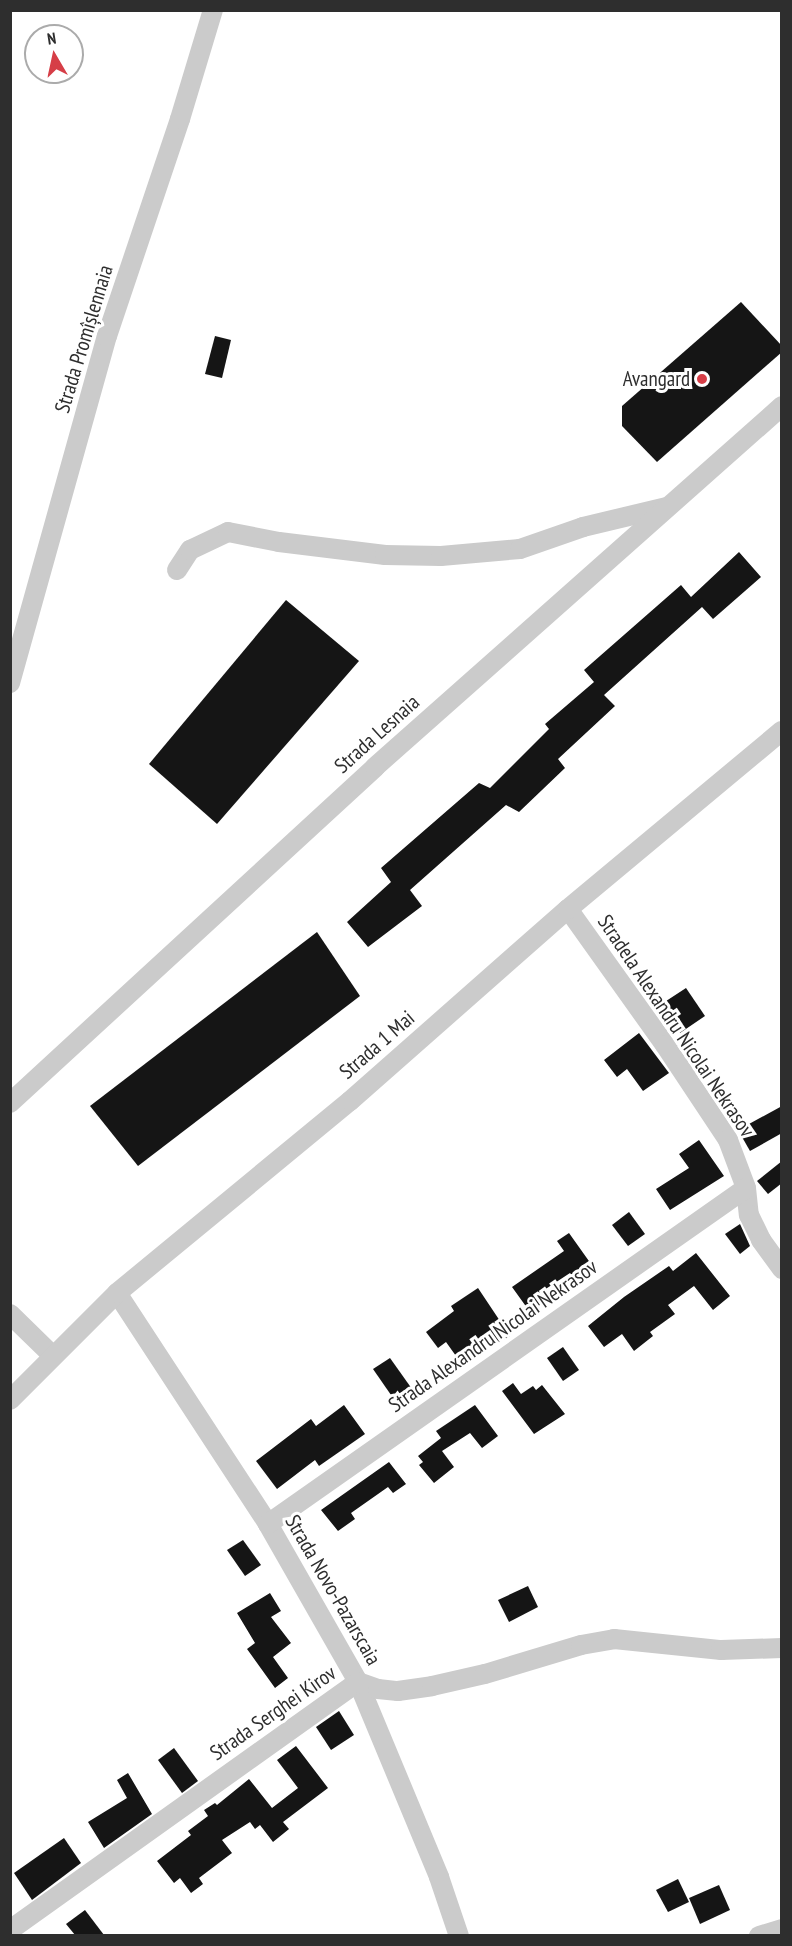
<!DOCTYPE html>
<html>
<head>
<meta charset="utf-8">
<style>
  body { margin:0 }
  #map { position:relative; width:792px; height:1946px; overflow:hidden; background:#fff; font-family:"PT Sans Narrow",sans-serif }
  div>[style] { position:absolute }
  .building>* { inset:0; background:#151515 }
  .minor>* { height:20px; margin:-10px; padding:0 10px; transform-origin:10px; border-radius:10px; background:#cbcbcb }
  .dots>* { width:16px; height:16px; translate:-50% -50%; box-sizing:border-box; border:3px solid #fff; border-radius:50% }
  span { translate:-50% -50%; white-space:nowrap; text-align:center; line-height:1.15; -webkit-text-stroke:6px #fff; paint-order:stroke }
  .street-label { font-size:21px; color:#2e2e2e }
  .poi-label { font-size:21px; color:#2e2e2e }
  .right { translate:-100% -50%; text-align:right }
  .frame { position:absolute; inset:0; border:12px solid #2e2e2e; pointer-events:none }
  .north { position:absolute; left:24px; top:24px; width:60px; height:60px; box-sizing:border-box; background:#fff; border:2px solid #ababab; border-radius:50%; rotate:351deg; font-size:16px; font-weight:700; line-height:24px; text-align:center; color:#2e2e2e }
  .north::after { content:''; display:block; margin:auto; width:21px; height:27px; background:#d63e47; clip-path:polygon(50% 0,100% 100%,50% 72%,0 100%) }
</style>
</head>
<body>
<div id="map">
  <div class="building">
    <i style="clip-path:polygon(741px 302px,782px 346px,782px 352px,657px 462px,622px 426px,622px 406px)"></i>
    <i style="clip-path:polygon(215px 336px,231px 340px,222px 378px,205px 374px)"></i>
    <i style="clip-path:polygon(739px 552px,761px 577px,713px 619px,702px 607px,604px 695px,615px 706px,558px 759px,565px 768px,519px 812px,506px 805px,410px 890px,422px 906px,368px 947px,347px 922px,391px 882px,381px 868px,479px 783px,490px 788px,549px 729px,545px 724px,594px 682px,584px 670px,681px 585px,691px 597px)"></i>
    <i style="clip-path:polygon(286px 600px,359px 661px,217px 824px,149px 764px)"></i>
    <i style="clip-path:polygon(317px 932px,360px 996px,138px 1166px,90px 1106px)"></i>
    <i style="clip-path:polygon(686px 988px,705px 1016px,680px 1033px,660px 1005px)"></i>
    <i style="clip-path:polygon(639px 1033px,669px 1073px,643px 1091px,627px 1069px,617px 1077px,604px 1060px)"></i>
    <i style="clip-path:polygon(782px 1106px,782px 1133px,750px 1151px,738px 1130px)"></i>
    <i style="clip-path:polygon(699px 1140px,724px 1176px,670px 1210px,656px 1189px,689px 1168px,679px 1154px)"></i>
    <i style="clip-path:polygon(782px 1161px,782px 1183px,768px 1194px,757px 1181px)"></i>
    <i style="clip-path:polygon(629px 1212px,645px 1234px,628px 1246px,612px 1225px)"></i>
    <i style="clip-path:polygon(740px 1224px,750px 1246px,740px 1254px,725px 1234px)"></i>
    <i style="clip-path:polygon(569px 1233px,596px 1271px,578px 1283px,570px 1273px,538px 1294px,544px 1302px,530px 1312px,512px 1287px,564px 1251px,557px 1241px)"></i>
    <i style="clip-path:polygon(696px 1253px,730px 1296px,713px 1310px,694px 1286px,668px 1305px,675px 1314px,650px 1332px,653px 1336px,634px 1351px,622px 1334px,604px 1347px,588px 1326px,624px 1297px,669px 1266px,673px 1271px)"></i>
    <i style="clip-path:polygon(478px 1288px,510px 1336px,498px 1343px,495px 1338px,461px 1363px,446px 1342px,438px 1348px,426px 1332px,454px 1311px,451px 1306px)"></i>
    <i style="clip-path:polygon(563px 1347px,579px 1370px,563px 1381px,547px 1358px)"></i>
    <i style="clip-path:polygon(390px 1358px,417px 1396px,400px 1408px,373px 1369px)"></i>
    <i style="clip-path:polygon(513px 1383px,521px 1394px,533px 1386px,536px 1390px,542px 1385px,565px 1414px,534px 1434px,502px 1391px)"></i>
    <i style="clip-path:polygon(344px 1405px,365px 1434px,319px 1466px,315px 1460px,277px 1489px,256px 1461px,311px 1419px,316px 1426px)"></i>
    <i style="clip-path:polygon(475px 1405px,498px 1436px,482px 1448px,470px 1433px,442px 1451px,454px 1467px,434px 1483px,419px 1465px,423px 1462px,418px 1456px,441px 1438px,436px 1431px)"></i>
    <i style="clip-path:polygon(389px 1462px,406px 1484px,393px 1493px,388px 1487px,351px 1513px,355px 1519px,338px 1531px,321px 1510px)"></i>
    <i style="clip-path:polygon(243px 1540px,261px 1565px,245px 1576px,227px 1550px)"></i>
    <i style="clip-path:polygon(528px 1586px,538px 1607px,509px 1622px,498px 1600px)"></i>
    <i style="clip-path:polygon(270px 1593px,281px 1611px,271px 1617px,291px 1643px,273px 1657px,288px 1678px,275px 1688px,247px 1649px,255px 1643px,237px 1613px)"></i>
    <i style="clip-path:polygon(339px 1711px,354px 1735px,331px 1750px,316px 1727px)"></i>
    <i style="clip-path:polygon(296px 1746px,328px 1788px,283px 1822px,289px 1829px,273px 1842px,260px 1825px,255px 1829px,250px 1822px,222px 1840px,232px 1853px,199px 1878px,203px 1884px,191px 1893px,180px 1878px,174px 1883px,157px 1861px,191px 1835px,188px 1831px,208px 1816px,204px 1810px,215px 1803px,217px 1805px,249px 1779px,272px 1808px,298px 1788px,277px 1760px)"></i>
    <i style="clip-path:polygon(174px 1748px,198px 1781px,182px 1793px,158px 1760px)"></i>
    <i style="clip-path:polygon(128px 1773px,152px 1814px,104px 1848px,88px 1822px,127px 1798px,117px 1780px)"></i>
    <i style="clip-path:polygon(64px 1838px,81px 1863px,32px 1900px,14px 1873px)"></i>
    <i style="clip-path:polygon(678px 1879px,689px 1902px,668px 1912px,656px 1890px)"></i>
    <i style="clip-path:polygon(719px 1885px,730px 1910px,700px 1924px,689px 1898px)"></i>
    <i style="clip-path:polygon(85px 1910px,104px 1935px,75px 1935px,66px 1924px)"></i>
  </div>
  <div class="minor">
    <i style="left:177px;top:570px;width:24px;rotate:-57deg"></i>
    <i style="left:190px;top:550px;width:42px;rotate:-25.3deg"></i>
    <i style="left:228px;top:532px;width:52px;rotate:11.1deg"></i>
    <i style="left:279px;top:542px;width:107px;rotate:7deg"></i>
    <i style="left:385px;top:555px;width:56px;rotate:1deg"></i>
    <i style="left:441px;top:556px;width:79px;rotate:-5.1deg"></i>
    <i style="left:520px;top:549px;width:67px;rotate:-19.2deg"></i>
    <i style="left:583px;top:527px;width:85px;rotate:-13.5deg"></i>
    <i style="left:10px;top:683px;width:360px;rotate:-74.4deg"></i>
    <i style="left:107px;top:336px;width:229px;rotate:-71.4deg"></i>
    <i style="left:180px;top:119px;width:114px;rotate:-73.2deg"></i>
    <i style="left:568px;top:909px;width:167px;rotate:54.5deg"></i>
    <i style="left:665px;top:1045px;width:114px;rotate:56.4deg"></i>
    <i style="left:728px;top:1140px;width:51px;rotate:69.4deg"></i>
    <i style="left:746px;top:1188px;width:27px;rotate:84deg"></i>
    <i style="left:749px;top:1215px;width:28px;rotate:64deg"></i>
    <i style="left:761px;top:1240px;width:36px;rotate:54deg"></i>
    <i style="left:10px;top:1103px;width:496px;rotate:-42.6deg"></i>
    <i style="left:375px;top:767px;width:544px;rotate:-41.57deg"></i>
    <i style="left:117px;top:1293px;width:276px;rotate:56.8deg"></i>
    <i style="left:268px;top:1524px;width:182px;rotate:60.3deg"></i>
    <i style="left:358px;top:1682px;width:211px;rotate:67.4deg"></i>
    <i style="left:439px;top:1877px;width:62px;rotate:71.3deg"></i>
    <i style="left:10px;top:1314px;width:60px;rotate:44.3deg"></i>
    <i style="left:10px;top:1400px;width:151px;rotate:-45deg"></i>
    <i style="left:117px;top:1293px;width:302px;rotate:-39.5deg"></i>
    <i style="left:350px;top:1101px;width:290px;rotate:-41.4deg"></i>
    <i style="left:568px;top:909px;width:278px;rotate:-39.8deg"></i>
    <i style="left:268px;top:1524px;width:584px;rotate:-35.1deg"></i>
    <i style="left:10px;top:1930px;width:427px;rotate:-35.5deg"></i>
    <i style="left:358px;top:1682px;width:21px;rotate:19deg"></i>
    <i style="left:378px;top:1689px;width:20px;rotate:6deg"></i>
    <i style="left:398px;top:1691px;width:34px;rotate:-8deg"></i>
    <i style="left:432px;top:1686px;width:54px;rotate:-12.8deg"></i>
    <i style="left:485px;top:1674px;width:100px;rotate:-16.8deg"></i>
    <i style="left:581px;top:1645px;width:34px;rotate:-10deg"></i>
    <i style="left:614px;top:1639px;width:108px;rotate:5.9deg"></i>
    <i style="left:721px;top:1650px;width:61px;rotate:-1.9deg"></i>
    <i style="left:759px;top:1936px;width:24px;rotate:-17deg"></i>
  </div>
  <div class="dots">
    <i style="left:702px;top:379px;background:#d63e47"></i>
  </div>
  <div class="street-label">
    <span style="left:84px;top:339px;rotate:-73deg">Strada Promîșlennaia</span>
    <span style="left:377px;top:734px;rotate:-42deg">Strada Lesnaia</span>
    <span style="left:676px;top:1026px;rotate:56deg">Stradela Alexandru Nicolai Nekrasov</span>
    <span style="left:377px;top:1045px;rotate:-41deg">Strada 1 Mai</span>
    <span style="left:493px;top:1336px;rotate:-35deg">Strada Alexandru Nicolai Nekrasov</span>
    <span style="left:333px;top:1590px;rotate:60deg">Strada Novo-Pazarscaia</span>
    <span style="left:273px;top:1713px;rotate:-35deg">Strada Serghei Kirov</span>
  </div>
  <div class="poi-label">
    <span class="right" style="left:690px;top:379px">Avangard</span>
  </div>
  <div class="frame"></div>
  <div class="north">N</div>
</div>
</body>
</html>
